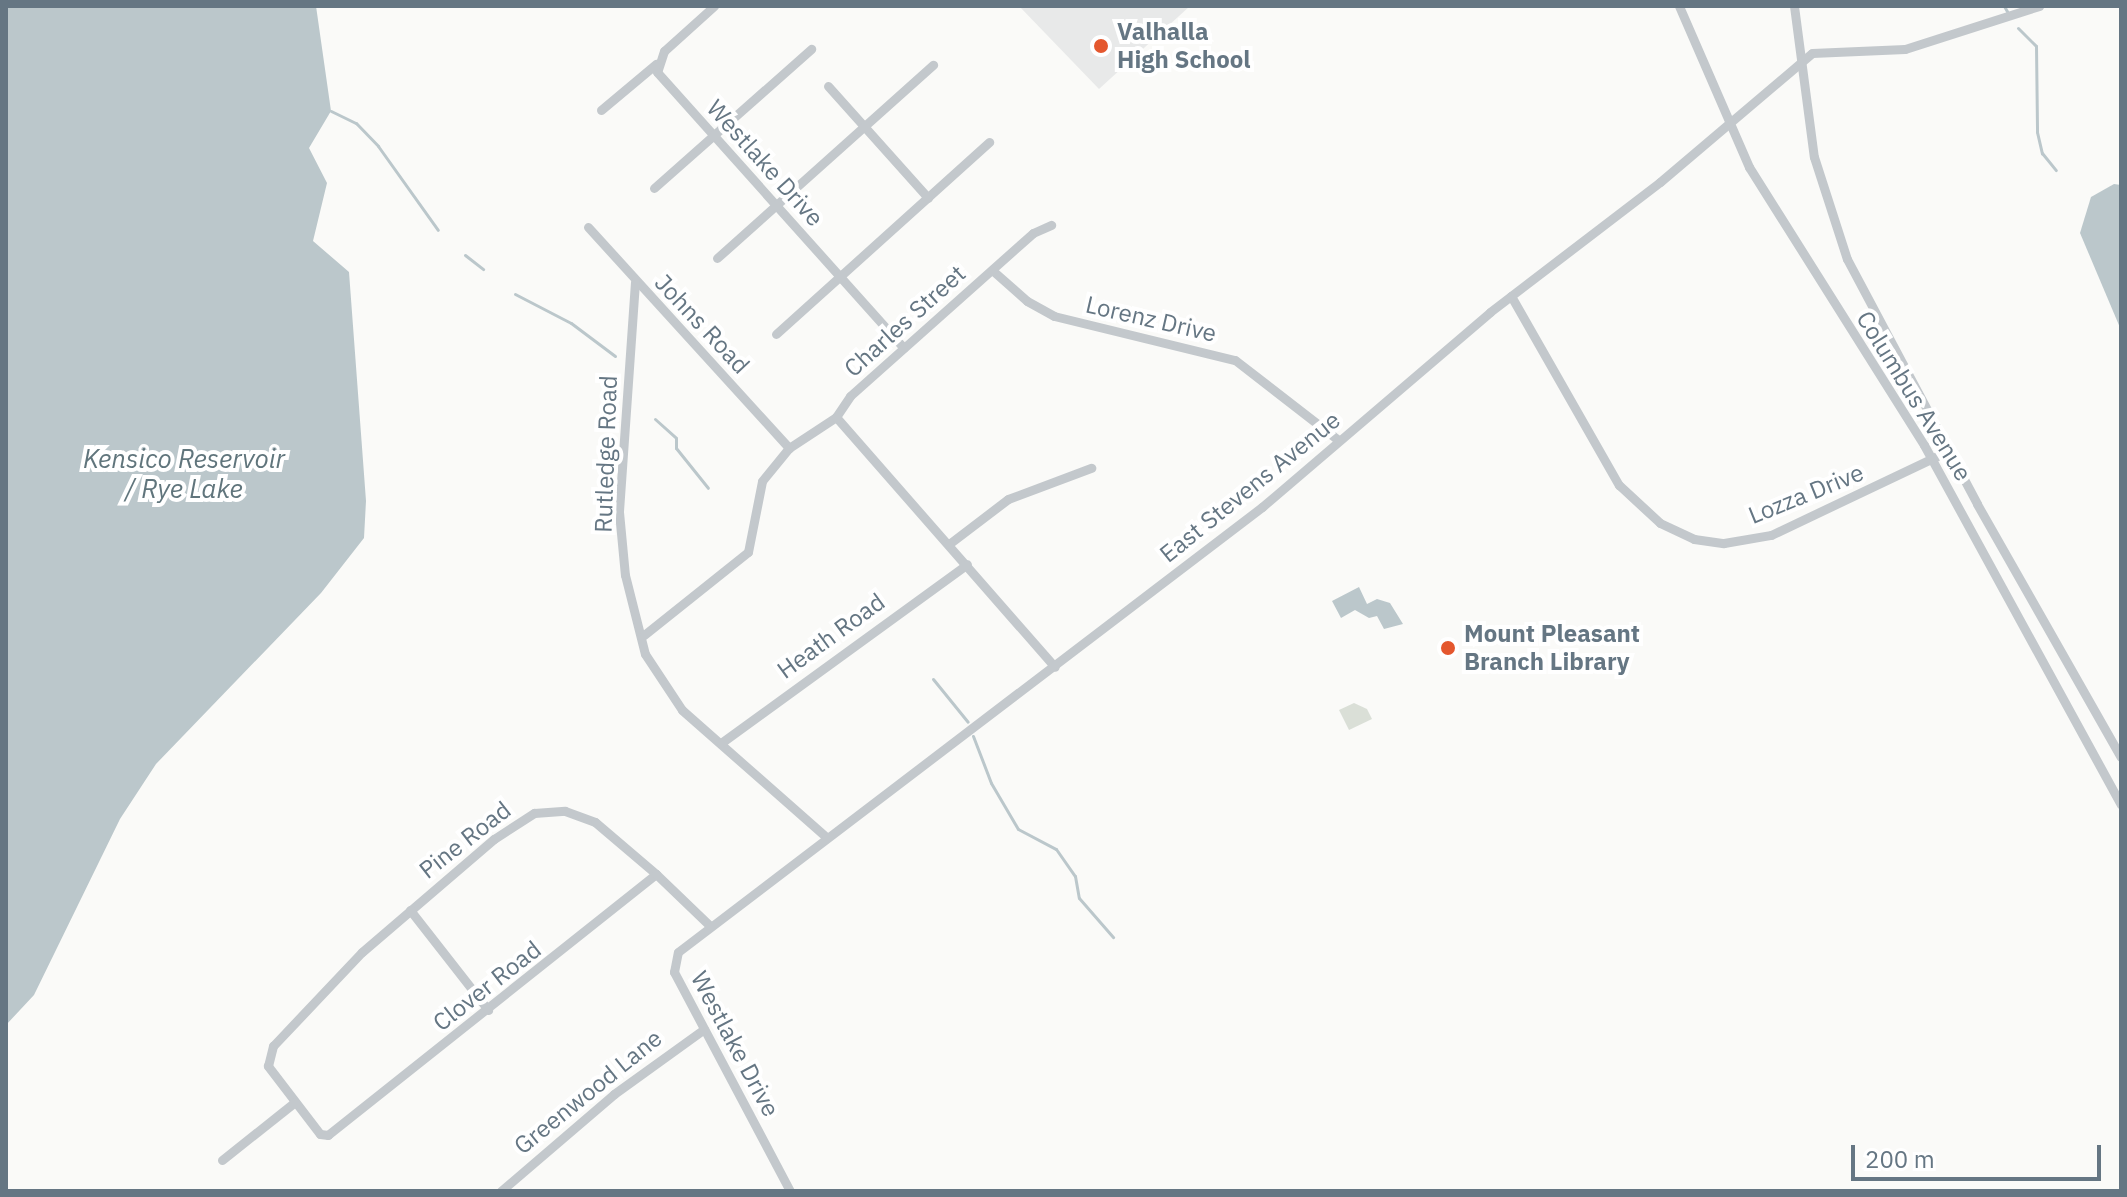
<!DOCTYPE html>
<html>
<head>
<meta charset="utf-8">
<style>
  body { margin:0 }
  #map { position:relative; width:2127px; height:1197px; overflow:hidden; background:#fafaf8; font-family:"IBM Plex Sans",sans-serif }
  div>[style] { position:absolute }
  .built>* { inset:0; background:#e8e9e9 }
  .green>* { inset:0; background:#dadfd7 }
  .water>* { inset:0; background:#bbc7cb }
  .stream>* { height:3px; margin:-1.5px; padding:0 1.5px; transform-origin:1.5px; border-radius:1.5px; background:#bbc7cb }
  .minor>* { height:9px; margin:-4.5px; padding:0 4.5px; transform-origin:4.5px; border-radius:4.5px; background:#c3c8cc }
  .dots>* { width:22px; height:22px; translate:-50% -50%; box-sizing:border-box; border:4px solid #fff; border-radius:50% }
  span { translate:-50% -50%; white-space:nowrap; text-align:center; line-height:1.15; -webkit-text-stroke:8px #fff; paint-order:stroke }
  .poi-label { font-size:24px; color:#657683; font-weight:700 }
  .left { translate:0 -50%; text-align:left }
  .street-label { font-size:24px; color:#657683 }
  .water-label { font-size:26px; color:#60757c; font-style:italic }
  .frame { position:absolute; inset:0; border:8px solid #657683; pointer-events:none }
  .scale { position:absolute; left:1851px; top:1145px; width:250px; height:36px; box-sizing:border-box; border:4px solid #657683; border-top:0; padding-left:10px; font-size:24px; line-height:28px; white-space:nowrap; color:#657683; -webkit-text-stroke:6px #fff; paint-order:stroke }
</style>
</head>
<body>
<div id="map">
  <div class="built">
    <i style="clip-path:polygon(1019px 6px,1190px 6px,1099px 89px)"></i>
  </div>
  <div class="green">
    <i style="clip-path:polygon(1354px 703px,1367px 709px,1372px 719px,1349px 730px,1339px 710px)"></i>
  </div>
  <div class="water">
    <i style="clip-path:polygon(6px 6px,316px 6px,331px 111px,309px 148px,327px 183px,313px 241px,349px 272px,366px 501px,364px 538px,321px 593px,156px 764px,120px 819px,34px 995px,6px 1025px)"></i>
    <i style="clip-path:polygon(2114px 184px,2121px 185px,2121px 330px,2080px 233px,2091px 197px)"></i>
    <i style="clip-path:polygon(1359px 587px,1367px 604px,1377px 599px,1390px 603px,1403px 624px,1384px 629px,1377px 616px,1369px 618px,1355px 610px,1341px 618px,1332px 601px)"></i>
  </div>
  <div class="stream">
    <i style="left:2004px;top:6px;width:8px;rotate:60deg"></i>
    <i style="left:2018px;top:28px;width:25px;rotate:45deg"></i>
    <i style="left:2036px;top:46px;width:86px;rotate:89.3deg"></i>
    <i style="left:2037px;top:132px;width:22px;rotate:77deg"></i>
    <i style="left:2042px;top:153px;width:22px;rotate:51deg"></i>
    <i style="left:331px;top:111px;width:28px;rotate:26deg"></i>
    <i style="left:356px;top:123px;width:32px;rotate:46deg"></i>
    <i style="left:378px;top:146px;width:103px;rotate:54.5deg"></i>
    <i style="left:465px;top:255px;width:23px;rotate:38deg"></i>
    <i style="left:515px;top:294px;width:63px;rotate:27.4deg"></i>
    <i style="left:571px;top:323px;width:55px;rotate:36.9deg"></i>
    <i style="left:655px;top:419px;width:28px;rotate:42deg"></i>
    <i style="left:676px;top:438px;width:10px;rotate:90deg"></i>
    <i style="left:676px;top:448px;width:51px;rotate:51.3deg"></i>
    <i style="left:933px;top:679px;width:55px;rotate:50.9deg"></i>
    <i style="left:973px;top:736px;width:50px;rotate:69deg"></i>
    <i style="left:991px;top:783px;width:53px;rotate:59.6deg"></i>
    <i style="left:1018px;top:829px;width:43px;rotate:27.8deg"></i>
    <i style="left:1056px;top:849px;width:33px;rotate:55deg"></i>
    <i style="left:1075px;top:876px;width:22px;rotate:80deg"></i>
    <i style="left:1079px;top:898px;width:52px;rotate:48.9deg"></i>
  </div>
  <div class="minor">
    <i style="left:714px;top:6px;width:67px;rotate:138deg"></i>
    <i style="left:664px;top:51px;width:22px;rotate:108deg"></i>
    <i style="left:657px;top:72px;width:370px;rotate:48.2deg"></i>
    <i style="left:1679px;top:6px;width:176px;rotate:66.5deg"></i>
    <i style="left:1749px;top:167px;width:328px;rotate:57.8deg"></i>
    <i style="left:1924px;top:445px;width:410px;rotate:61.3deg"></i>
    <i style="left:1794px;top:6px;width:152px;rotate:82.5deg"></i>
    <i style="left:1814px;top:157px;width:107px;rotate:72.1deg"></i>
    <i style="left:1847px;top:259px;width:277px;rotate:62deg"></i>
    <i style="left:1977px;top:504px;width:291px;rotate:60.4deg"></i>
    <i style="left:828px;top:86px;width:150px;rotate:48.2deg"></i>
    <i style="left:601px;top:110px;width:72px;rotate:-39.9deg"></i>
    <i style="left:654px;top:188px;width:210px;rotate:-41.5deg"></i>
    <i style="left:588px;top:227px;width:299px;rotate:47.7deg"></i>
    <i style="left:717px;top:258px;width:290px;rotate:-41.8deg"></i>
    <i style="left:992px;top:270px;width:47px;rotate:41.5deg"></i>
    <i style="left:1027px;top:301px;width:31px;rotate:29deg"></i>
    <i style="left:1054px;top:316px;width:186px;rotate:13.7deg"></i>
    <i style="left:1235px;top:360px;width:130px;rotate:37.8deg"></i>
    <i style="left:635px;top:282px;width:231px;rotate:94deg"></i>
    <i style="left:619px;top:512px;width:63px;rotate:84.6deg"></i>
    <i style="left:625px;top:575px;width:81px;rotate:75.8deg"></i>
    <i style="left:645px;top:654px;width:67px;rotate:56.5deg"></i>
    <i style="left:682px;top:710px;width:192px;rotate:41.4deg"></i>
    <i style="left:1511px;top:296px;width:218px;rotate:60.3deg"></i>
    <i style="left:1619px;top:485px;width:56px;rotate:42.8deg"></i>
    <i style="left:1660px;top:523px;width:38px;rotate:25deg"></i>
    <i style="left:1694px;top:539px;width:30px;rotate:8deg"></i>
    <i style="left:1724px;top:543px;width:48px;rotate:-9.7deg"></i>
    <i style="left:1771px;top:535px;width:196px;rotate:-25.4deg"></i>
    <i style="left:776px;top:334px;width:287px;rotate:-42deg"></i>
    <i style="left:836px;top:417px;width:332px;rotate:48.8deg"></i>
    <i style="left:949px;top:544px;width:74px;rotate:-37.3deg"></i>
    <i style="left:1008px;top:499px;width:89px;rotate:-20.5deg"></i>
    <i style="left:644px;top:635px;width:133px;rotate:-38.6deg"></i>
    <i style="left:748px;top:552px;width:72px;rotate:-78.8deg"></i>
    <i style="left:762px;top:481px;width:43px;rotate:-50.7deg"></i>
    <i style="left:789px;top:448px;width:56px;rotate:-33.4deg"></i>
    <i style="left:836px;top:417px;width:25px;rotate:-56deg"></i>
    <i style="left:850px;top:396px;width:245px;rotate:-41.7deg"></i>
    <i style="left:1033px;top:233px;width:20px;rotate:-24deg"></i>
    <i style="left:721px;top:743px;width:304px;rotate:-36deg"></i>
    <i style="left:656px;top:874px;width:419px;rotate:141.5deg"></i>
    <i style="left:328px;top:1135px;width:8px;rotate:-173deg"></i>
    <i style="left:320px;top:1134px;width:86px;rotate:-127.4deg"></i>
    <i style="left:268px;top:1066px;width:21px;rotate:-76deg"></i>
    <i style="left:273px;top:1046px;width:129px;rotate:-46.6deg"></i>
    <i style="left:362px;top:952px;width:174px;rotate:-40.6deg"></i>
    <i style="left:494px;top:839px;width:48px;rotate:-33deg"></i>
    <i style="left:534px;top:813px;width:31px;rotate:-4deg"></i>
    <i style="left:565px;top:811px;width:32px;rotate:20deg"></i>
    <i style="left:595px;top:822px;width:80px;rotate:40.4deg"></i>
    <i style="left:656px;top:874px;width:74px;rotate:43.9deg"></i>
    <i style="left:410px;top:910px;width:127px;rotate:52deg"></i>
    <i style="left:222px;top:1160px;width:93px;rotate:-38.5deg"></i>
    <i style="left:501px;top:1191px;width:149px;rotate:-40.6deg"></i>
    <i style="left:614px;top:1094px;width:111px;rotate:-35.8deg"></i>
    <i style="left:790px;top:1191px;width:248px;rotate:-117.9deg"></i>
    <i style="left:674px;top:972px;width:20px;rotate:-79deg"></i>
    <i style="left:678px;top:952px;width:734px;rotate:-37.31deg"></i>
    <i style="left:1262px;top:507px;width:300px;rotate:-40.5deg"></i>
    <i style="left:1490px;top:312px;width:214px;rotate:-37.4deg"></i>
    <i style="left:1660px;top:182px;width:199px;rotate:-40.3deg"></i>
    <i style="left:1812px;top:53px;width:93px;rotate:-2.5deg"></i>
    <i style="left:1905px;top:49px;width:141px;rotate:-17.8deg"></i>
  </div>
  <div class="dots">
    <i style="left:1101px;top:46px;background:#e4572e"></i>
    <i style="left:1448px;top:648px;background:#e4572e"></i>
  </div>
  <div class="poi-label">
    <span class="left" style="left:1117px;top:46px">Valhalla<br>High School</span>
    <span class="left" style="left:1464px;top:648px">Mount Pleasant<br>Branch Library</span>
  </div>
  <div class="street-label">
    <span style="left:765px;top:163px;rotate:48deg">Westlake Drive</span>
    <span style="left:1151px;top:319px;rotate:13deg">Lorenz Drive</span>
    <span style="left:905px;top:321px;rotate:-42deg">Charles Street</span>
    <span style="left:702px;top:324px;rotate:47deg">Johns Road</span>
    <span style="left:1914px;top:396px;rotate:58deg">Columbus Avenue</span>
    <span style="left:606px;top:454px;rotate:-88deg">Rutledge Road</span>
    <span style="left:1250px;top:487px;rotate:-39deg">East Stevens Avenue</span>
    <span style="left:1806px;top:494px;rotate:-22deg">Lozza Drive</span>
    <span style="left:831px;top:636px;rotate:-36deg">Heath Road</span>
    <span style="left:465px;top:840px;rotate:-38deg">Pine Road</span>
    <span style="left:487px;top:986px;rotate:-38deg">Clover Road</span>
    <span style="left:735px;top:1044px;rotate:62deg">Westlake Drive</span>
    <span style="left:588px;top:1092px;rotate:-39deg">Greenwood Lane</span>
  </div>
  <div class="water-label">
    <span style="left:184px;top:474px">Kensico Reservoir<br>/ Rye Lake</span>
  </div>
  <div class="frame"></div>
  <div class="scale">200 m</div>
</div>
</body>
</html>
